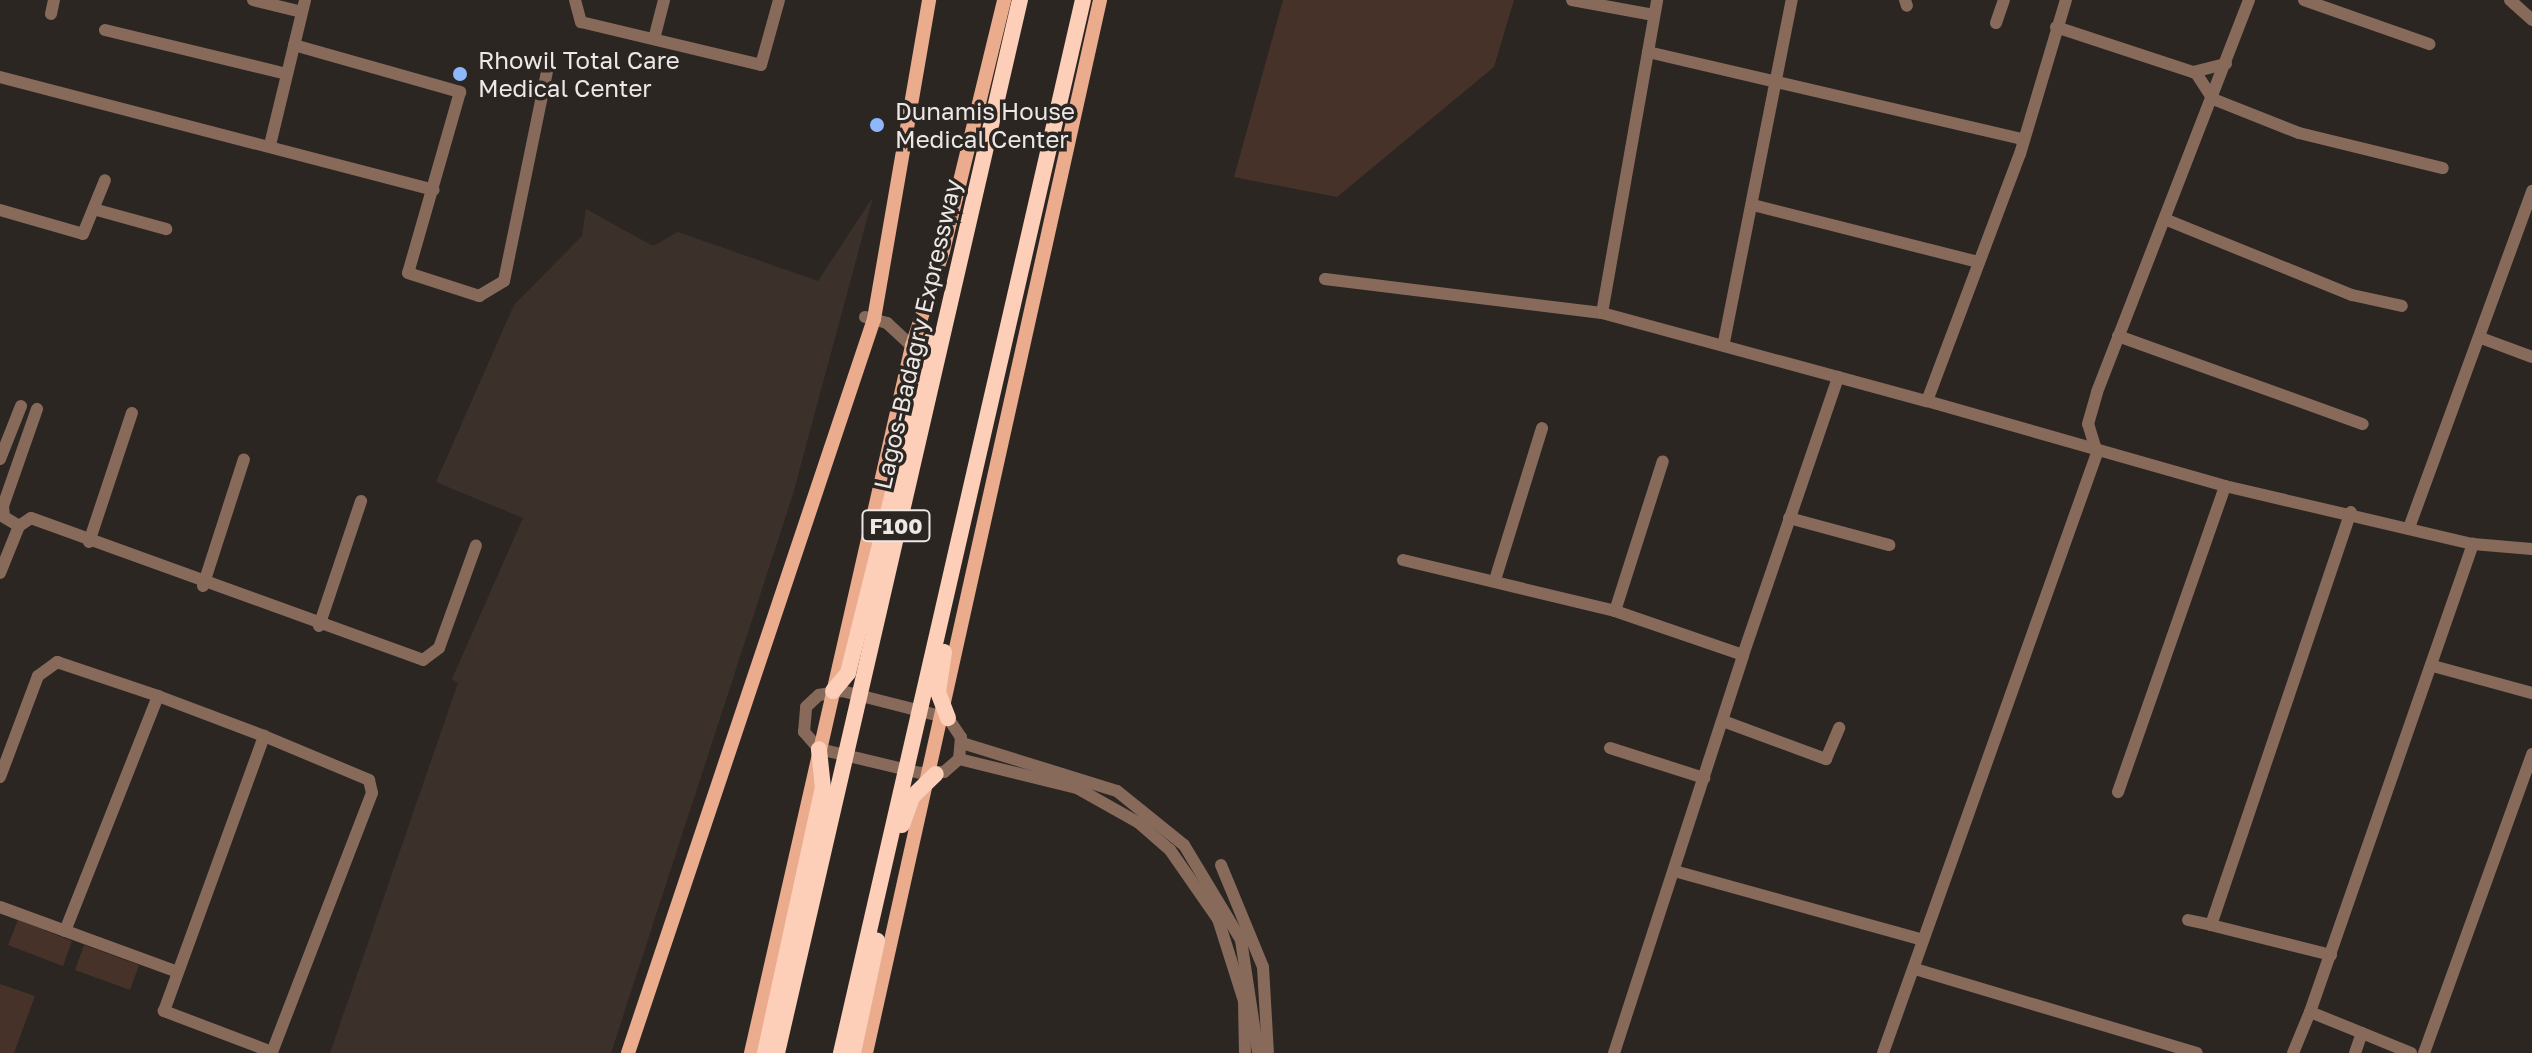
<!DOCTYPE html>
<html>
<head>
<meta charset="utf-8">
<style>
  body { margin:0 }
  #map { position:relative; width:2532px; height:1053px; overflow:hidden; background:#2c2623; font-family:"Golos Text",sans-serif }
  div>[style] { position:absolute }
  .built>* { inset:0; background:#3c302b }
  .green>* { inset:0; background:#473229 }
  .minor>* { height:12px; margin:-6px; padding:0 6px; transform-origin:6px; border-radius:6px; background:#886a5b }
  .major>* { height:14px; margin:-7px; padding:0 7px; transform-origin:7px; border-radius:7px; background:#ebab8d }
  .highway>* { height:16px; margin:-8px; padding:0 8px; transform-origin:8px; border-radius:8px; background:#fdceb8 }
  .dots>* { width:22px; height:22px; translate:-50% -50%; box-sizing:border-box; border:4px solid #2c2623; border-radius:50% }
  span { translate:-50% -50%; white-space:nowrap; text-align:center; line-height:1.15; -webkit-text-stroke:7px #2c2623; paint-order:stroke }
  .shield-label span { padding:2px 6px; background:#2c2623; border:2px solid; border-radius:6px; -webkit-text-stroke-width:0 }
  .shield-label { font-size:22px; color:#ece8e6; font-weight:700 }
  .poi-label { font-size:24px; color:#ece8e6 }
  .left { translate:0 -50%; text-align:left }
  .street-label { font-size:24px; color:#ece8e6 }
</style>
</head>
<body>
<div id="map">
  <div class="built">
    <i style="clip-path:polygon(873px 197px,793px 494px,611px 1053px,330px 1053px,458px 683px,452px 679px,523px 518px,436px 482px,514px 305px,582px 236px,586px 209px,653px 246px,678px 232px,818px 281px)"></i>
  </div>
  <div class="green">
    <i style="clip-path:polygon(1283px 0,1514px 0,1494px 67px,1337px 197px,1234px 177px)"></i>
    <i style="clip-path:polygon(18px 920px,72px 941px,63px 966px,8px 945px)"></i>
    <i style="clip-path:polygon(84px 945px,139px 965px,130px 990px,75px 970px)"></i>
    <i style="clip-path:polygon(0 984px,35px 996px,14px 1053px,0 1053px)"></i>
  </div>
  <div class="minor">
    <i style="left:253px;top:0;width:50px;rotate:13.8deg"></i>
    <i style="left:575px;top:0;width:23px;rotate:75deg"></i>
    <i style="left:581px;top:22px;width:185px;rotate:13.4deg"></i>
    <i style="left:761px;top:65px;width:67px;rotate:-74.5deg"></i>
    <i style="left:1572px;top:0;width:83px;rotate:10.4deg"></i>
    <i style="left:1905px;top:0;width:6px;rotate:72deg"></i>
    <i style="left:2304px;top:0;width:133px;rotate:19.4deg"></i>
    <i style="left:2510px;top:0;width:30px;rotate:42deg"></i>
    <i style="left:51px;top:14px;width:14px;rotate:-78deg"></i>
    <i style="left:1996px;top:23px;width:24px;rotate:-71deg"></i>
    <i style="left:2056px;top:27px;width:144px;rotate:18.2deg"></i>
    <i style="left:2193px;top:72px;width:34px;rotate:-14deg"></i>
    <i style="left:105px;top:30px;width:187px;rotate:13.6deg"></i>
    <i style="left:654px;top:39px;width:40px;rotate:-75.6deg"></i>
    <i style="left:294px;top:45px;width:173px;rotate:15.8deg"></i>
    <i style="left:460px;top:92px;width:188px;rotate:106deg"></i>
    <i style="left:408px;top:273px;width:75px;rotate:17.9deg"></i>
    <i style="left:479px;top:296px;width:29px;rotate:-31deg"></i>
    <i style="left:504px;top:281px;width:213px;rotate:-78.4deg"></i>
    <i style="left:1648px;top:52px;width:385px;rotate:13.1deg"></i>
    <i style="left:2196px;top:73px;width:31px;rotate:57deg"></i>
    <i style="left:2213px;top:99px;width:92px;rotate:21.6deg"></i>
    <i style="left:2299px;top:133px;width:148px;rotate:13.7deg"></i>
    <i style="left:0;top:77px;width:448px;rotate:14.6deg"></i>
    <i style="left:270px;top:145px;width:149px;rotate:-76.4deg"></i>
    <i style="left:1753px;top:205px;width:233px;rotate:14.2deg"></i>
    <i style="left:0;top:210px;width:86px;rotate:16.1deg"></i>
    <i style="left:83px;top:234px;width:58px;rotate:-67.8deg"></i>
    <i style="left:97px;top:210px;width:72px;rotate:15.4deg"></i>
    <i style="left:2167px;top:220px;width:200px;rotate:22.1deg"></i>
    <i style="left:2352px;top:295px;width:51px;rotate:12.4deg"></i>
    <i style="left:1325px;top:279px;width:279px;rotate:7deg"></i>
    <i style="left:1602px;top:313px;width:337px;rotate:15.2deg"></i>
    <i style="left:1927px;top:401px;width:264px;rotate:-69.4deg"></i>
    <i style="left:2020px;top:154px;width:161px;rotate:-73.4deg"></i>
    <i style="left:1602px;top:313px;width:318px;rotate:-80deg"></i>
    <i style="left:865px;top:317px;width:23px;rotate:15deg"></i>
    <i style="left:887px;top:323px;width:34px;rotate:43deg"></i>
    <i style="left:2118px;top:336px;width:260px;rotate:19.8deg"></i>
    <i style="left:2481px;top:338px;width:54px;rotate:20.4deg"></i>
    <i style="left:1724px;top:342px;width:349px;rotate:-78.8deg"></i>
    <i style="left:1927px;top:401px;width:310px;rotate:15.9deg"></i>
    <i style="left:2225px;top:486px;width:255px;rotate:13.2deg"></i>
    <i style="left:2473px;top:544px;width:59px;rotate:4.8deg"></i>
    <i style="left:0;top:459px;width:57px;rotate:-68.4deg"></i>
    <i style="left:1789px;top:518px;width:104px;rotate:15.1deg"></i>
    <i style="left:2410px;top:525px;width:356px;rotate:-69.9deg"></i>
    <i style="left:19px;top:526px;width:17px;rotate:-149deg"></i>
    <i style="left:4px;top:517px;width:11px;rotate:-95deg"></i>
    <i style="left:3px;top:506px;width:103px;rotate:-70.7deg"></i>
    <i style="left:89px;top:542px;width:136px;rotate:-71.6deg"></i>
    <i style="left:1403px;top:560px;width:218px;rotate:13.5deg"></i>
    <i style="left:1615px;top:611px;width:135px;rotate:19deg"></i>
    <i style="left:1743px;top:655px;width:294px;rotate:-71.1deg"></i>
    <i style="left:0;top:573px;width:51px;rotate:-68deg"></i>
    <i style="left:19px;top:526px;width:14px;rotate:-34deg"></i>
    <i style="left:31px;top:518px;width:417px;rotate:19.9deg"></i>
    <i style="left:423px;top:660px;width:20px;rotate:-37deg"></i>
    <i style="left:439px;top:648px;width:109px;rotate:-70.2deg"></i>
    <i style="left:1495px;top:580px;width:159px;rotate:-72.8deg"></i>
    <i style="left:203px;top:586px;width:133px;rotate:-72.1deg"></i>
    <i style="left:1615px;top:611px;width:157px;rotate:-72.3deg"></i>
    <i style="left:319px;top:626px;width:132px;rotate:-71.4deg"></i>
    <i style="left:2433px;top:666px;width:103px;rotate:15.3deg"></i>
    <i style="left:842px;top:691px;width:109px;rotate:14.3deg"></i>
    <i style="left:948px;top:718px;width:23px;rotate:56deg"></i>
    <i style="left:961px;top:737px;width:22px;rotate:95deg"></i>
    <i style="left:959px;top:759px;width:20px;rotate:139deg"></i>
    <i style="left:944px;top:772px;width:24px;rotate:178deg"></i>
    <i style="left:920px;top:773px;width:104px;rotate:-166.6deg"></i>
    <i style="left:819px;top:749px;width:23px;rotate:-131deg"></i>
    <i style="left:804px;top:732px;width:25px;rotate:-85deg"></i>
    <i style="left:806px;top:707px;width:18px;rotate:-43deg"></i>
    <i style="left:819px;top:695px;width:23px;rotate:-10deg"></i>
    <i style="left:1723px;top:721px;width:110px;rotate:20.3deg"></i>
    <i style="left:1826px;top:759px;width:34px;rotate:-67deg"></i>
    <i style="left:962px;top:743px;width:162px;rotate:17.2deg"></i>
    <i style="left:1117px;top:791px;width:86px;rotate:38.9deg"></i>
    <i style="left:1184px;top:845px;width:111px;rotate:59deg"></i>
    <i style="left:1241px;top:940px;width:114px;rotate:81.4deg"></i>
    <i style="left:1610px;top:748px;width:99px;rotate:17.7deg"></i>
    <i style="left:959px;top:759px;width:122px;rotate:13.8deg"></i>
    <i style="left:1077px;top:788px;width:71px;rotate:29.4deg"></i>
    <i style="left:1139px;top:823px;width:41px;rotate:41.1deg"></i>
    <i style="left:1170px;top:850px;width:84px;rotate:55.2deg"></i>
    <i style="left:1218px;top:919px;width:86px;rotate:72.4deg"></i>
    <i style="left:1244px;top:1001px;width:52px;rotate:88.9deg"></i>
    <i style="left:0;top:777px;width:108px;rotate:-69.4deg"></i>
    <i style="left:38px;top:676px;width:24px;rotate:-36deg"></i>
    <i style="left:57px;top:662px;width:107px;rotate:18.6deg"></i>
    <i style="left:158px;top:696px;width:113px;rotate:20.7deg"></i>
    <i style="left:264px;top:736px;width:114px;rotate:22.7deg"></i>
    <i style="left:369px;top:780px;width:13px;rotate:77deg"></i>
    <i style="left:372px;top:793px;width:278px;rotate:111.1deg"></i>
    <i style="left:272px;top:1052px;width:116px;rotate:-159.2deg"></i>
    <i style="left:164px;top:1011px;width:293px;rotate:-70deg"></i>
    <i style="left:2118px;top:792px;width:324px;rotate:-70.7deg"></i>
    <i style="left:1221px;top:865px;width:110px;rotate:67.6deg"></i>
    <i style="left:1263px;top:967px;width:86px;rotate:86.7deg"></i>
    <i style="left:1678px;top:872px;width:254px;rotate:15.5deg"></i>
    <i style="left:0;top:907px;width:189px;rotate:20.1deg"></i>
    <i style="left:2188px;top:920px;width:24px;rotate:12deg"></i>
    <i style="left:65px;top:931px;width:253px;rotate:-68.4deg"></i>
    <i style="left:2331px;top:955px;width:124px;rotate:-166deg"></i>
    <i style="left:2211px;top:925px;width:436px;rotate:-71.3deg"></i>
    <i style="left:1915px;top:969px;width:294px;rotate:16.6deg"></i>
    <i style="left:2362px;top:1033px;width:53px;rotate:22.2deg"></i>
    <i style="left:1614px;top:1053px;width:418px;rotate:-72deg"></i>
    <i style="left:1883px;top:1053px;width:637px;rotate:-70.37deg"></i>
    <i style="left:2097px;top:453px;width:30px;rotate:-107deg"></i>
    <i style="left:2088px;top:424px;width:33px;rotate:-74deg"></i>
    <i style="left:2097px;top:392px;width:420px;rotate:-68.8deg"></i>
    <i style="left:2293px;top:1053px;width:44px;rotate:-67.5deg"></i>
    <i style="left:2355px;top:1053px;width:21px;rotate:-71deg"></i>
    <i style="left:2362px;top:1033px;width:56px;rotate:-158deg"></i>
    <i style="left:2310px;top:1012px;width:496px;rotate:-70.8deg"></i>
    <i style="left:2424px;top:1053px;width:318px;rotate:-70.1deg"></i>
  </div>
  <div class="major">
    <i style="left:628px;top:1053px;width:774px;rotate:-71.47deg"></i>
    <i style="left:874px;top:319px;width:324px;rotate:-80.2deg"></i>
    <i style="left:751px;top:1053px;width:725px;rotate:-77.17deg"></i>
    <i style="left:912px;top:346px;width:100px;rotate:-71.9deg"></i>
    <i style="left:943px;top:251px;width:258px;rotate:-76.3deg"></i>
    <i style="left:866px;top:1053px;width:1079px;rotate:-77.47deg"></i>
  </div>
  <div class="highway">
    <i style="left:944px;top:652px;width:40px;rotate:98.5deg"></i>
    <i style="left:938px;top:692px;width:28px;rotate:69deg"></i>
    <i style="left:833px;top:691px;width:23px;rotate:-50deg"></i>
    <i style="left:848px;top:673px;width:343px;rotate:-76deg"></i>
    <i style="left:902px;top:825px;width:30px;rotate:-70deg"></i>
    <i style="left:912px;top:797px;width:33px;rotate:-44deg"></i>
    <i style="left:765px;top:1053px;width:271px;rotate:-77.7deg"></i>
    <i style="left:823px;top:788px;width:39px;rotate:-96deg"></i>
    <i style="left:777px;top:1053px;width:1081px;rotate:-77.01deg"></i>
    <i style="left:841px;top:1053px;width:1080px;rotate:-77.06deg"></i>
    <i style="left:853px;top:1053px;width:115px;rotate:-77.9deg"></i>
  </div>
  <div class="dots">
    <i style="left:460px;top:74px;background:#8db9fc"></i>
    <i style="left:877px;top:125px;background:#8db9fc"></i>
  </div>
  <div class="shield-label">
    <span style="left:896px;top:526px">F100</span>
  </div>
  <div class="poi-label">
    <span class="left" style="left:478px;top:74px">Rhowil Total Care<br>Medical Center</span>
    <span class="left" style="left:895px;top:125px">Dunamis House<br>Medical Center</span>
  </div>
  <div class="street-label">
    <span style="left:917px;top:334px;rotate:-77deg">Lagos-Badagry Expressway</span>
  </div>
</div>
</body>
</html>
